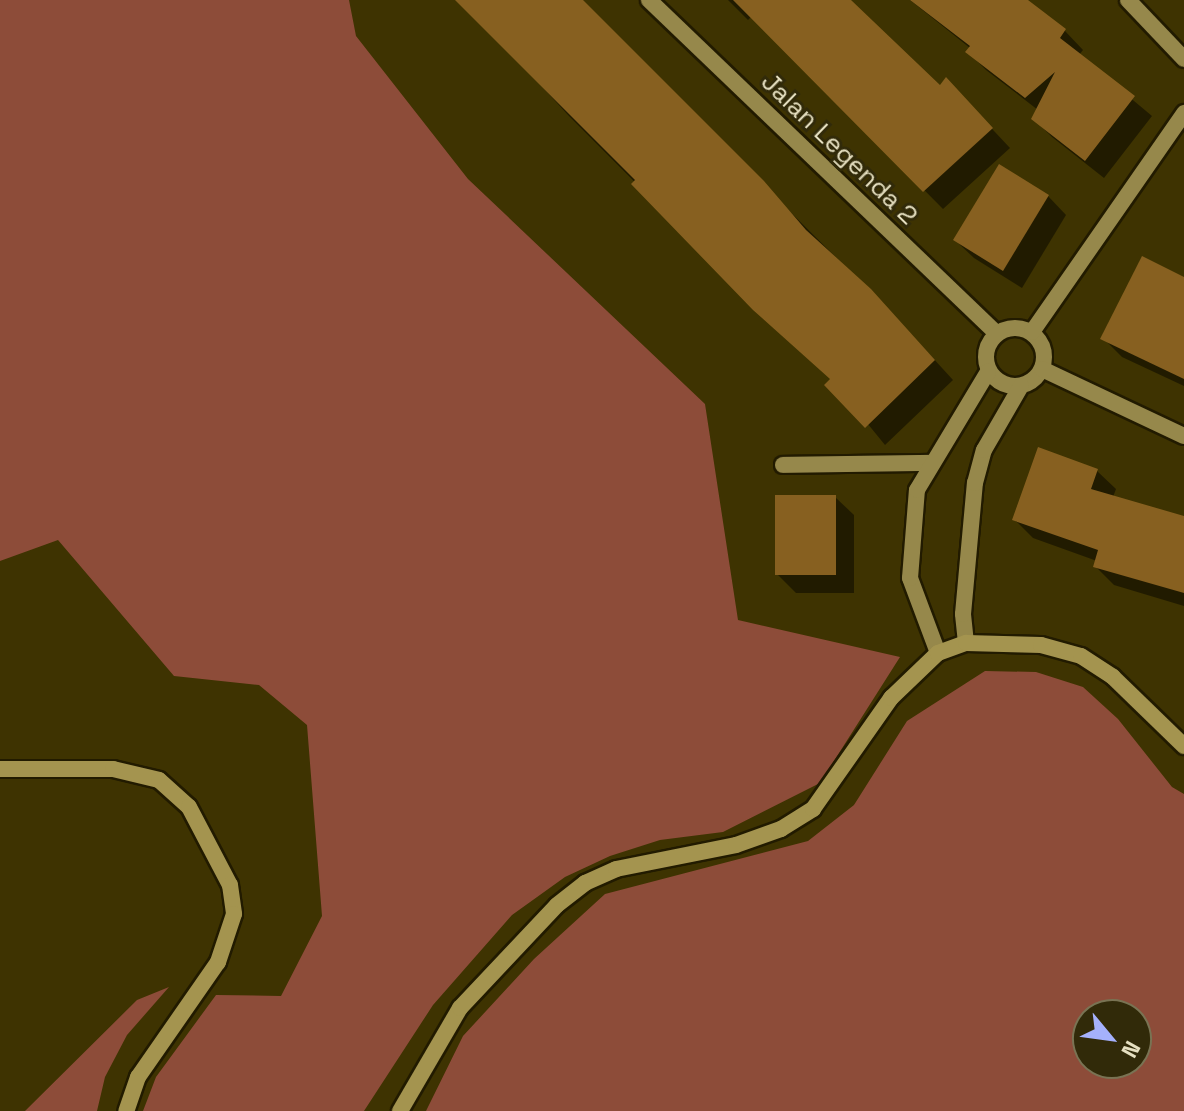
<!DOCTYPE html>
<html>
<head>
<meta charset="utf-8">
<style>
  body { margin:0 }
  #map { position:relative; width:1184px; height:1111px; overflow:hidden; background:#3e3301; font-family:"Space Grotesk",sans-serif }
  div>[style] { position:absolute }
  .forest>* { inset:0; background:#8d4c39 }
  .shadow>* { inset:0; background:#0007 }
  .building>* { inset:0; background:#876020 }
  .roads { filter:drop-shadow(2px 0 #221b00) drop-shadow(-2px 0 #221b00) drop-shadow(0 2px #221b00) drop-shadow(0 -2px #221b00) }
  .street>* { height:16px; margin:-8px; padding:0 8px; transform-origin:8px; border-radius:8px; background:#96884b }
  .street>.ring { margin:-8px; padding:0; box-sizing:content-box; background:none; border:16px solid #96884b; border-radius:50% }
  .secondary>* { height:16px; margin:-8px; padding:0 8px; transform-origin:8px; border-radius:8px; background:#a4944f }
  span { translate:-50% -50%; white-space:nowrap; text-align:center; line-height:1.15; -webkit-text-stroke:6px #312a09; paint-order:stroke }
  .street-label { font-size:26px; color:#e6e0c1 }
  .north { position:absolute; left:1072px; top:999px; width:80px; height:80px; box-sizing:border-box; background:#312a09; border:2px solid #797353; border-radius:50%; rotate:119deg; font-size:22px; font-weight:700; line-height:32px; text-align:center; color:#e6e0c1 }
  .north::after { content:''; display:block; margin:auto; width:28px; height:36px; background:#a5b1fc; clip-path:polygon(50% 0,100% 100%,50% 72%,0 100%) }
</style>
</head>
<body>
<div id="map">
  <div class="forest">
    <i style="clip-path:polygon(0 0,349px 0,356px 36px,468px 179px,705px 404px,738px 620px,900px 657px,820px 783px,723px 832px,660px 840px,610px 856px,565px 877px,512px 915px,433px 1005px,364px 1111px,143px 1111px,156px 1077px,216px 995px,281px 996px,322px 916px,307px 725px,259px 685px,174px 676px,58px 540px,0 561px)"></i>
    <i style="clip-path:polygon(evenodd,985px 671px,1036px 672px,1083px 687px,1118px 719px,1172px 787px,1184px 794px,1184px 1111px,426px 1111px,463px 1036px,534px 959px,605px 894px,808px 841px,854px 805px,907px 721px,985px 671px,1088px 1015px,1136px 1015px,1136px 1063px,1088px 1063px,1088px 1015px)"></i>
    <i style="clip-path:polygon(169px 987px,127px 1035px,105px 1077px,97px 1111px,25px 1111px,137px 1000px)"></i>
  </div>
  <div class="shadow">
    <i style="clip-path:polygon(463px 0,577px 0,889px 310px,953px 380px,885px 445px,832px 380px,568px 115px)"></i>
    <i style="clip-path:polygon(728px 0,848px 0,940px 88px,964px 99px,1010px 148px,943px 209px,752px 16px,748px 20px)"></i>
    <i style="clip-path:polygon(910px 0,1024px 0,1065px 31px,1083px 50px,1079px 55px,1152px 116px,1104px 178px,1052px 137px,1034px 119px,1038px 110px,986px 70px,968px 52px,970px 48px)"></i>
    <i style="clip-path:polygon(1048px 196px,1066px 215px,1022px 288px,974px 258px,955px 240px)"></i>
    <i style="clip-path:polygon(1184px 279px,1184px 386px,1122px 357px,1103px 338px)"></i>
    <i style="clip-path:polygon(1097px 471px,1116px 489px,1113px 497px,1184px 519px,1184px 606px,1114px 585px,1095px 566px,1097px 561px,1033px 538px,1014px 519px)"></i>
    <i style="clip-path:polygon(835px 497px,854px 515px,854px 593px,796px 593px,777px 574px)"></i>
  </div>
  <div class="building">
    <i style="clip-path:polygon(455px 0,583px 0,764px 181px,806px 230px,871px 289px,935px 360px,865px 428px,824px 385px,830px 379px,753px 310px,631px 184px,635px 180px)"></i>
    <i style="clip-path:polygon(733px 0,851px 0,940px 85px,946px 77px,993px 128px,923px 192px)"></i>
    <i style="clip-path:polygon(910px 0,1028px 0,1066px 29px,1060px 38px,1135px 96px,1085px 161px,1031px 119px,1055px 72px,1025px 98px,965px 52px,970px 46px)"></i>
    <i style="clip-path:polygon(999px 164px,1049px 195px,1003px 271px,953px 240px)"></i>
    <i style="clip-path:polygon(1142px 256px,1184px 277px,1184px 379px,1100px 339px)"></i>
    <i style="clip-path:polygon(1038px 447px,1098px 469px,1091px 489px,1184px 516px,1184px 593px,1093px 567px,1098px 550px,1012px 520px)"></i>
    <i style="clip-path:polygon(775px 495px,836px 495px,836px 575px,775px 575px)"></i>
  </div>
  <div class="roads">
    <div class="street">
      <i style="left:649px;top:0;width:481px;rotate:43.8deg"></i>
      <i style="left:1128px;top:0;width:81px;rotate:46.5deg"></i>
      <i class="ring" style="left:986px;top:328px;width:42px;height:42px"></i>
      <i style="left:1032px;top:332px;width:267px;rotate:-55.2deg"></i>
      <i style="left:1042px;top:369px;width:157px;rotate:25.3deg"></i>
      <i style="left:783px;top:465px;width:146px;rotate:-0.8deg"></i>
      <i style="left:966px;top:643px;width:29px;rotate:-96deg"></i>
      <i style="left:963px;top:614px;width:132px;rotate:-84.8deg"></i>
      <i style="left:975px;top:483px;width:34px;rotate:-75deg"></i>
      <i style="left:984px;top:450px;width:74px;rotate:-60deg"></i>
      <i style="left:938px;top:653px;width:80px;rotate:-110.5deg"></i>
      <i style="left:910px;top:578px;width:88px;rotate:-85.5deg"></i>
      <i style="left:917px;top:490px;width:138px;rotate:-59deg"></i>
    </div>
    <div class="secondary">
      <i style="left:0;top:769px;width:113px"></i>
      <i style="left:113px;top:769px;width:47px;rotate:13.4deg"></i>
      <i style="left:159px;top:780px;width:40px;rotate:42deg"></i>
      <i style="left:189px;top:807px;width:88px;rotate:62.3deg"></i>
      <i style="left:230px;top:885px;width:29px;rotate:82deg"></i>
      <i style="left:234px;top:914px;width:51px;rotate:108.4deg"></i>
      <i style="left:218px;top:962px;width:140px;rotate:124.8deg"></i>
      <i style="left:138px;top:1077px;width:36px;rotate:109deg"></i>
      <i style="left:400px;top:1111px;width:119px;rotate:-59.8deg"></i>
      <i style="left:460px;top:1008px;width:141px;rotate:-46.7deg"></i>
      <i style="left:557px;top:905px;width:36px;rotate:-38deg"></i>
      <i style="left:585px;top:883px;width:34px;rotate:-24deg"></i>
      <i style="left:616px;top:869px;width:122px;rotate:-11.3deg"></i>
      <i style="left:736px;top:845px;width:48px;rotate:-19.6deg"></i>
      <i style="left:781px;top:829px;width:38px;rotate:-32deg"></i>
      <i style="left:813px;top:809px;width:136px;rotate:-54.9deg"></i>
      <i style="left:891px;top:698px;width:65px;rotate:-43.8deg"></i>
      <i style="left:938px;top:653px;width:30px;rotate:-20deg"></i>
      <i style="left:966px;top:643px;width:75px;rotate:1.5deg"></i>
      <i style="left:1041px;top:645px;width:41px;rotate:15.4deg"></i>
      <i style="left:1081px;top:656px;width:38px;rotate:33deg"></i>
      <i style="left:1113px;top:677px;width:99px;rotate:44.2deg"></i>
    </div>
  </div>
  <div class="street-label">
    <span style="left:839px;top:149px;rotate:44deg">Jalan Legenda 2</span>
  </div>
  <div class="north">N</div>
</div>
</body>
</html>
